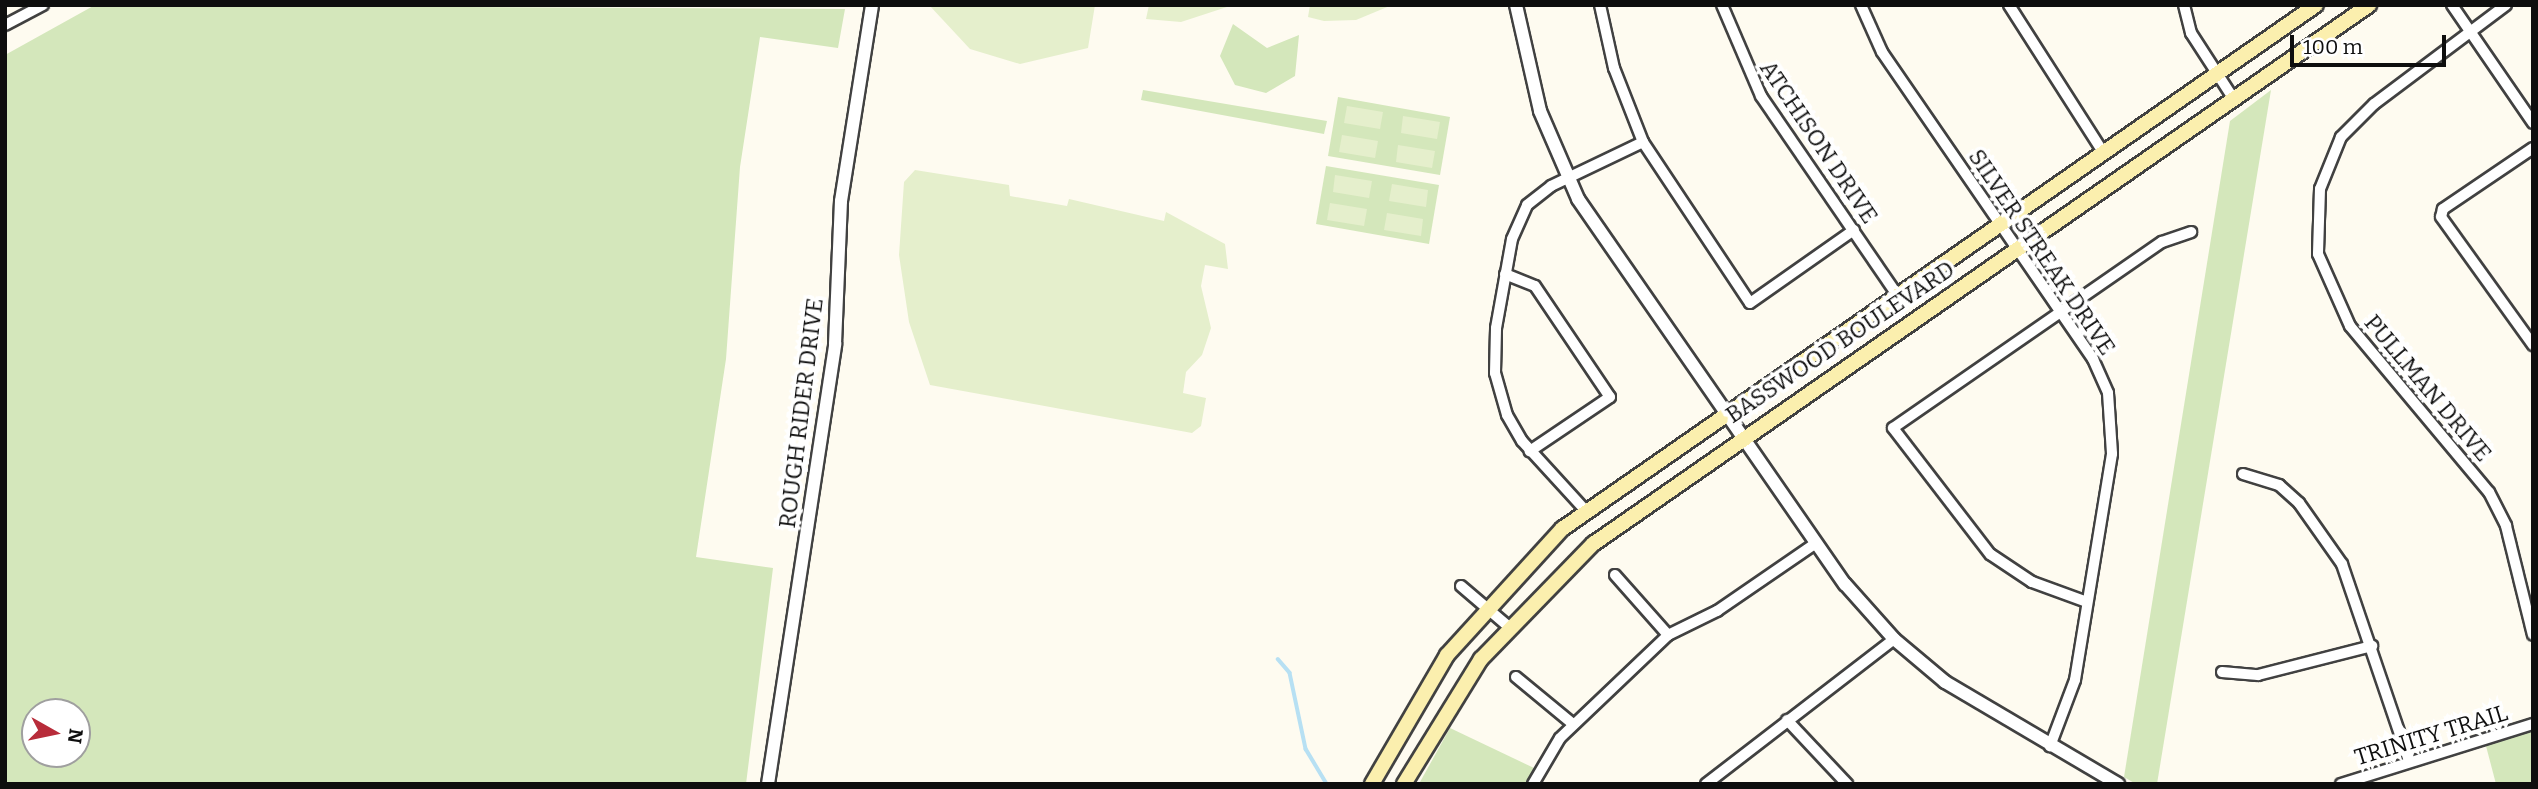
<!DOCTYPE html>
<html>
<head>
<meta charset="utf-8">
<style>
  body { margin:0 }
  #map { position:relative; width:2538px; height:789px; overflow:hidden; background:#fefbf0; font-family:Bitter,serif }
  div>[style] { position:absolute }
  .green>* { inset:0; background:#d4e7bb }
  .pitch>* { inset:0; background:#e5efcc }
  .stream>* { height:3.5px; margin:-1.75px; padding:0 1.75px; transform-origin:1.75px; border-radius:1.75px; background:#b7e0f3 }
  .roads { filter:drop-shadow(2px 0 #414141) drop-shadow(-2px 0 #414141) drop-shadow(0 2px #414141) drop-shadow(0 -2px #414141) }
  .minor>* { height:10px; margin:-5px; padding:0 5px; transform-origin:5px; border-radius:5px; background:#fff }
  .tertiary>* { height:12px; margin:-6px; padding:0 6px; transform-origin:6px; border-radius:6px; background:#fff }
  .secondary>* { height:14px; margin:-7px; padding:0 7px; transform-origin:7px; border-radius:7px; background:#fbefae }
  span { translate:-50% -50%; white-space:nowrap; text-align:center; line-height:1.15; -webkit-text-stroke:7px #fff; paint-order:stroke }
  .street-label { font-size:23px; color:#0e0e0e }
  .frame { position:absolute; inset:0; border:7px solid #0e0e0e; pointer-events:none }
  .north { position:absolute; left:21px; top:698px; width:70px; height:70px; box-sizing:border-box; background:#fff; border:2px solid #9f9f9f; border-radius:50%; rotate:99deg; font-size:19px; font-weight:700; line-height:28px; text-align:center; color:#0e0e0e }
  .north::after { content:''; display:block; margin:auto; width:24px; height:32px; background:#b82c3a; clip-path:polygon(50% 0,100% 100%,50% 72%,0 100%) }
  .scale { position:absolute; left:2290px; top:35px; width:156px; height:32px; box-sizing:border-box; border:4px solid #0e0e0e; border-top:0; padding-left:9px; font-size:21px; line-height:24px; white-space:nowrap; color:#0e0e0e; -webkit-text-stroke:5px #fff; paint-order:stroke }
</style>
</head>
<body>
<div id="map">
  <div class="green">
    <i style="clip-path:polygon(evenodd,95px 5px,845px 9px,838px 48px,760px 37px,740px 167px,726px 359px,696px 557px,773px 568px,746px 784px,5px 784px,5px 55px,95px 5px,77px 712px,77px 754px,35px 754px,35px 712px,77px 712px)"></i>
    <i style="clip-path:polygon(1233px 24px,1267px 48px,1299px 35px,1295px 76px,1266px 93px,1235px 85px,1220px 56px)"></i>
    <i style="clip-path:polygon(1143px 90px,1327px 121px,1324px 134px,1141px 100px)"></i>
    <i style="clip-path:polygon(2271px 90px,2157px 784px,2136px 784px,2124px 777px,2230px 121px)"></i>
    <i style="clip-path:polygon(1338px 97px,1450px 117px,1440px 175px,1328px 156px)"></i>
    <i style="clip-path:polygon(1326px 166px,1439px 185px,1429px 244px,1316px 224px)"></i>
    <i style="clip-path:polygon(1450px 728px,1534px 768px,1527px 784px,1420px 782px)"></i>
    <i style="clip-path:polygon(2533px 731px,2533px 784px,2496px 784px,2486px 746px)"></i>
  </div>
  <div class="pitch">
    <i style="clip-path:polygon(929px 5px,1095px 5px,1088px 48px,1020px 64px,970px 49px)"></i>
    <i style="clip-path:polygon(1149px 5px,1233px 5px,1181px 22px,1146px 19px)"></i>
    <i style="clip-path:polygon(1310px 5px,1392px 5px,1356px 20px,1324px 21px,1308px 17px)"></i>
    <i style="clip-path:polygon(1347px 106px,1383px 112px,1380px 129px,1344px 123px)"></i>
    <i style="clip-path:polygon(1403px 116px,1440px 122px,1437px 139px,1401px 133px)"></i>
    <i style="clip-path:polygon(1342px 135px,1378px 141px,1375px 158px,1339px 152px)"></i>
    <i style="clip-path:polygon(1398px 145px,1435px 151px,1432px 168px,1396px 162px)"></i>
    <i style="clip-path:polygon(915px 170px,1009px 185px,1010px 196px,1067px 206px,1069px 199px,1164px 221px,1166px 212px,1225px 244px,1228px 269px,1205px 265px,1201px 286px,1211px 328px,1202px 355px,1186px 372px,1183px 393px,1206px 398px,1201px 426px,1192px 433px,930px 385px,909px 322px,899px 255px,904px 182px)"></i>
    <i style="clip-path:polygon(1335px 175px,1372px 181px,1369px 198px,1333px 192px)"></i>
    <i style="clip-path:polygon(1392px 184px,1428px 190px,1426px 207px,1389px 201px)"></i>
    <i style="clip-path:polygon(1330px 203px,1367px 209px,1364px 226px,1327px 220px)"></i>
    <i style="clip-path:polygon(1387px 213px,1423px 219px,1421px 236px,1384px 230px)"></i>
  </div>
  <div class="stream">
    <i style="left:1278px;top:659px;width:18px;rotate:49deg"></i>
    <i style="left:1290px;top:673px;width:78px;rotate:78.1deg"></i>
    <i style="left:1306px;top:749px;width:41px;rotate:59deg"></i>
  </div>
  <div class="roads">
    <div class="minor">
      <i style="left:1600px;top:5px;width:65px;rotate:77.5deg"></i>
      <i style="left:1614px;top:68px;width:79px;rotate:68.6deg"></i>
      <i style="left:1643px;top:142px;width:193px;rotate:56.4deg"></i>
      <i style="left:1750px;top:303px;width:127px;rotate:-35.1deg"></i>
      <i style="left:1722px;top:5px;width:99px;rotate:66.8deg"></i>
      <i style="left:1761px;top:96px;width:239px;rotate:55.6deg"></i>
      <i style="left:1861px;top:5px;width:51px;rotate:65.9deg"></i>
      <i style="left:1882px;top:52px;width:373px;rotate:55.5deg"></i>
      <i style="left:2093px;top:359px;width:37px;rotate:66deg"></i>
      <i style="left:2108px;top:393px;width:61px;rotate:86.2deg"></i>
      <i style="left:2112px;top:454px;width:229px;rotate:99.3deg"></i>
      <i style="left:2075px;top:680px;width:71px;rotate:110.7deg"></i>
      <i style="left:2009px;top:5px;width:174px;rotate:57.4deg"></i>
      <i style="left:2184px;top:5px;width:29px;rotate:76deg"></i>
      <i style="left:2191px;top:33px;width:77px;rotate:57.1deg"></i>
      <i style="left:2452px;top:5px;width:143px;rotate:55.5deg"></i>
      <i style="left:2506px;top:5px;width:165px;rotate:143.1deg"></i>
      <i style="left:2374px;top:104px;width:47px;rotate:135deg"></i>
      <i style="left:2341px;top:137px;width:56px;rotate:112deg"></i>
      <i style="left:2320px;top:189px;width:65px;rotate:91.8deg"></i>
      <i style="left:2318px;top:254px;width:79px;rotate:66deg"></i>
      <i style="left:2350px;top:326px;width:217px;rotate:50.1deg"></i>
      <i style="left:2489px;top:492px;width:38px;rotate:63deg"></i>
      <i style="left:2506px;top:526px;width:112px;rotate:76.1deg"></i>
      <i style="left:5px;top:25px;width:43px;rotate:-27.8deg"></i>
      <i style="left:2533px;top:148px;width:109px;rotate:145.9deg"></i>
      <i style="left:2443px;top:209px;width:8px;rotate:104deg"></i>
      <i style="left:2441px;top:217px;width:158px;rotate:54.3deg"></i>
      <i style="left:1505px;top:274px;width:32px;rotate:22deg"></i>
      <i style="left:1535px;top:286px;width:134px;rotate:56deg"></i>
      <i style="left:1610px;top:397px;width:97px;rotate:146deg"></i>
      <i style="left:2243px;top:474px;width:38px;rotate:17deg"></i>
      <i style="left:2279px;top:485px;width:27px;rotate:42deg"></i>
      <i style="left:2299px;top:503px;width:75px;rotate:54.8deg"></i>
      <i style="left:2342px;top:564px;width:208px;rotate:71.2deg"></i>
      <i style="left:1586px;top:511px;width:95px;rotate:-132.4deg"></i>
      <i style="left:1522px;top:441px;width:30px;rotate:-120deg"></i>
      <i style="left:1507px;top:415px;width:44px;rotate:-105.9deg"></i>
      <i style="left:1495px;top:373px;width:45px;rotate:-88.7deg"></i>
      <i style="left:1496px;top:328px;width:90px;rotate:-79.8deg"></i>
      <i style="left:1512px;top:239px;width:37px;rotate:-66deg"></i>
      <i style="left:1527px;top:205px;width:31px;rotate:-38deg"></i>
      <i style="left:1551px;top:186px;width:102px;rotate:-25.6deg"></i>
      <i style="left:1615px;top:575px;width:80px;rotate:48.5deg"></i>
      <i style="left:1461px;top:586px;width:63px;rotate:40.5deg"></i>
      <i style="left:2087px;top:602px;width:59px;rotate:-160deg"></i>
      <i style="left:2032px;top:582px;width:50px;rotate:-146.3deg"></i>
      <i style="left:1990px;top:554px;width:159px;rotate:-127.6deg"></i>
      <i style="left:1893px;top:428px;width:327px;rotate:-34.7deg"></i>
      <i style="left:2162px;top:242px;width:31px;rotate:-19deg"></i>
      <i style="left:2222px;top:672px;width:36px;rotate:5deg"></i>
      <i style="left:2258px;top:675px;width:118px;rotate:-14.3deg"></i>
      <i style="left:1516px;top:677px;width:74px;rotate:39.5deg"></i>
      <i style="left:1787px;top:720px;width:88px;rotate:46.8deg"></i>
      <i style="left:1533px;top:784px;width:53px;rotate:-59.6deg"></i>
      <i style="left:1560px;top:738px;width:149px;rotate:-43.6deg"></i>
      <i style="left:1668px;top:635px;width:55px;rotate:-26.1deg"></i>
      <i style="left:1717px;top:611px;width:120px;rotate:-34.5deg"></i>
      <i style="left:1706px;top:784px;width:237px;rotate:-37.6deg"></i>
      <i style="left:2341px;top:784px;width:201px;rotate:-17.4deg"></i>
    </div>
    <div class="tertiary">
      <i style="left:1516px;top:5px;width:109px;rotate:77.2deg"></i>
      <i style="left:1540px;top:111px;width:96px;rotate:66.6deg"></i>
      <i style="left:1578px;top:199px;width:469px;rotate:55.3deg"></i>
      <i style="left:1845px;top:584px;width:74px;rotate:48.3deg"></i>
      <i style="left:1894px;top:639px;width:67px;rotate:40.1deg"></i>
      <i style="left:1945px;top:682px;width:201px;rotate:30.5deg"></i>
      <i style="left:768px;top:784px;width:445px;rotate:-81.3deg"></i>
      <i style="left:835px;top:344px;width:143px;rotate:-87.6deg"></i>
      <i style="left:841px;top:201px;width:198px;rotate:-81deg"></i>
    </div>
    <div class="secondary">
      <i style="left:1372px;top:784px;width:149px;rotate:-59.8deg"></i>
      <i style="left:1447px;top:655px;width:171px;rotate:-47.6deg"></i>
      <i style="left:1562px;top:529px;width:918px;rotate:-34.8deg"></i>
      <i style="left:1404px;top:784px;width:147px;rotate:-58.4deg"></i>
      <i style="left:1481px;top:659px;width:161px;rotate:-45.8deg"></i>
      <i style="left:1593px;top:544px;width:945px;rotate:-34.78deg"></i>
    </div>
  </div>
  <div class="street-label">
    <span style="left:1819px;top:142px;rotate:56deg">ATCHISON DRIVE</span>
    <span style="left:2042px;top:252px;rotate:56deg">SILVER STREAK DRIVE</span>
    <span style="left:1840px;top:342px;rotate:-34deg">BASSWOOD BOULEVARD</span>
    <span style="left:2428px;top:388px;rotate:50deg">PULLMAN DRIVE</span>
    <span style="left:801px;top:413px;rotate:-83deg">ROUGH RIDER DRIVE</span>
    <span style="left:2431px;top:735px;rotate:-17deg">TRINITY TRAIL</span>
  </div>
  <div class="frame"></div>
  <div class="north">N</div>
  <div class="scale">100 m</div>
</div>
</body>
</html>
